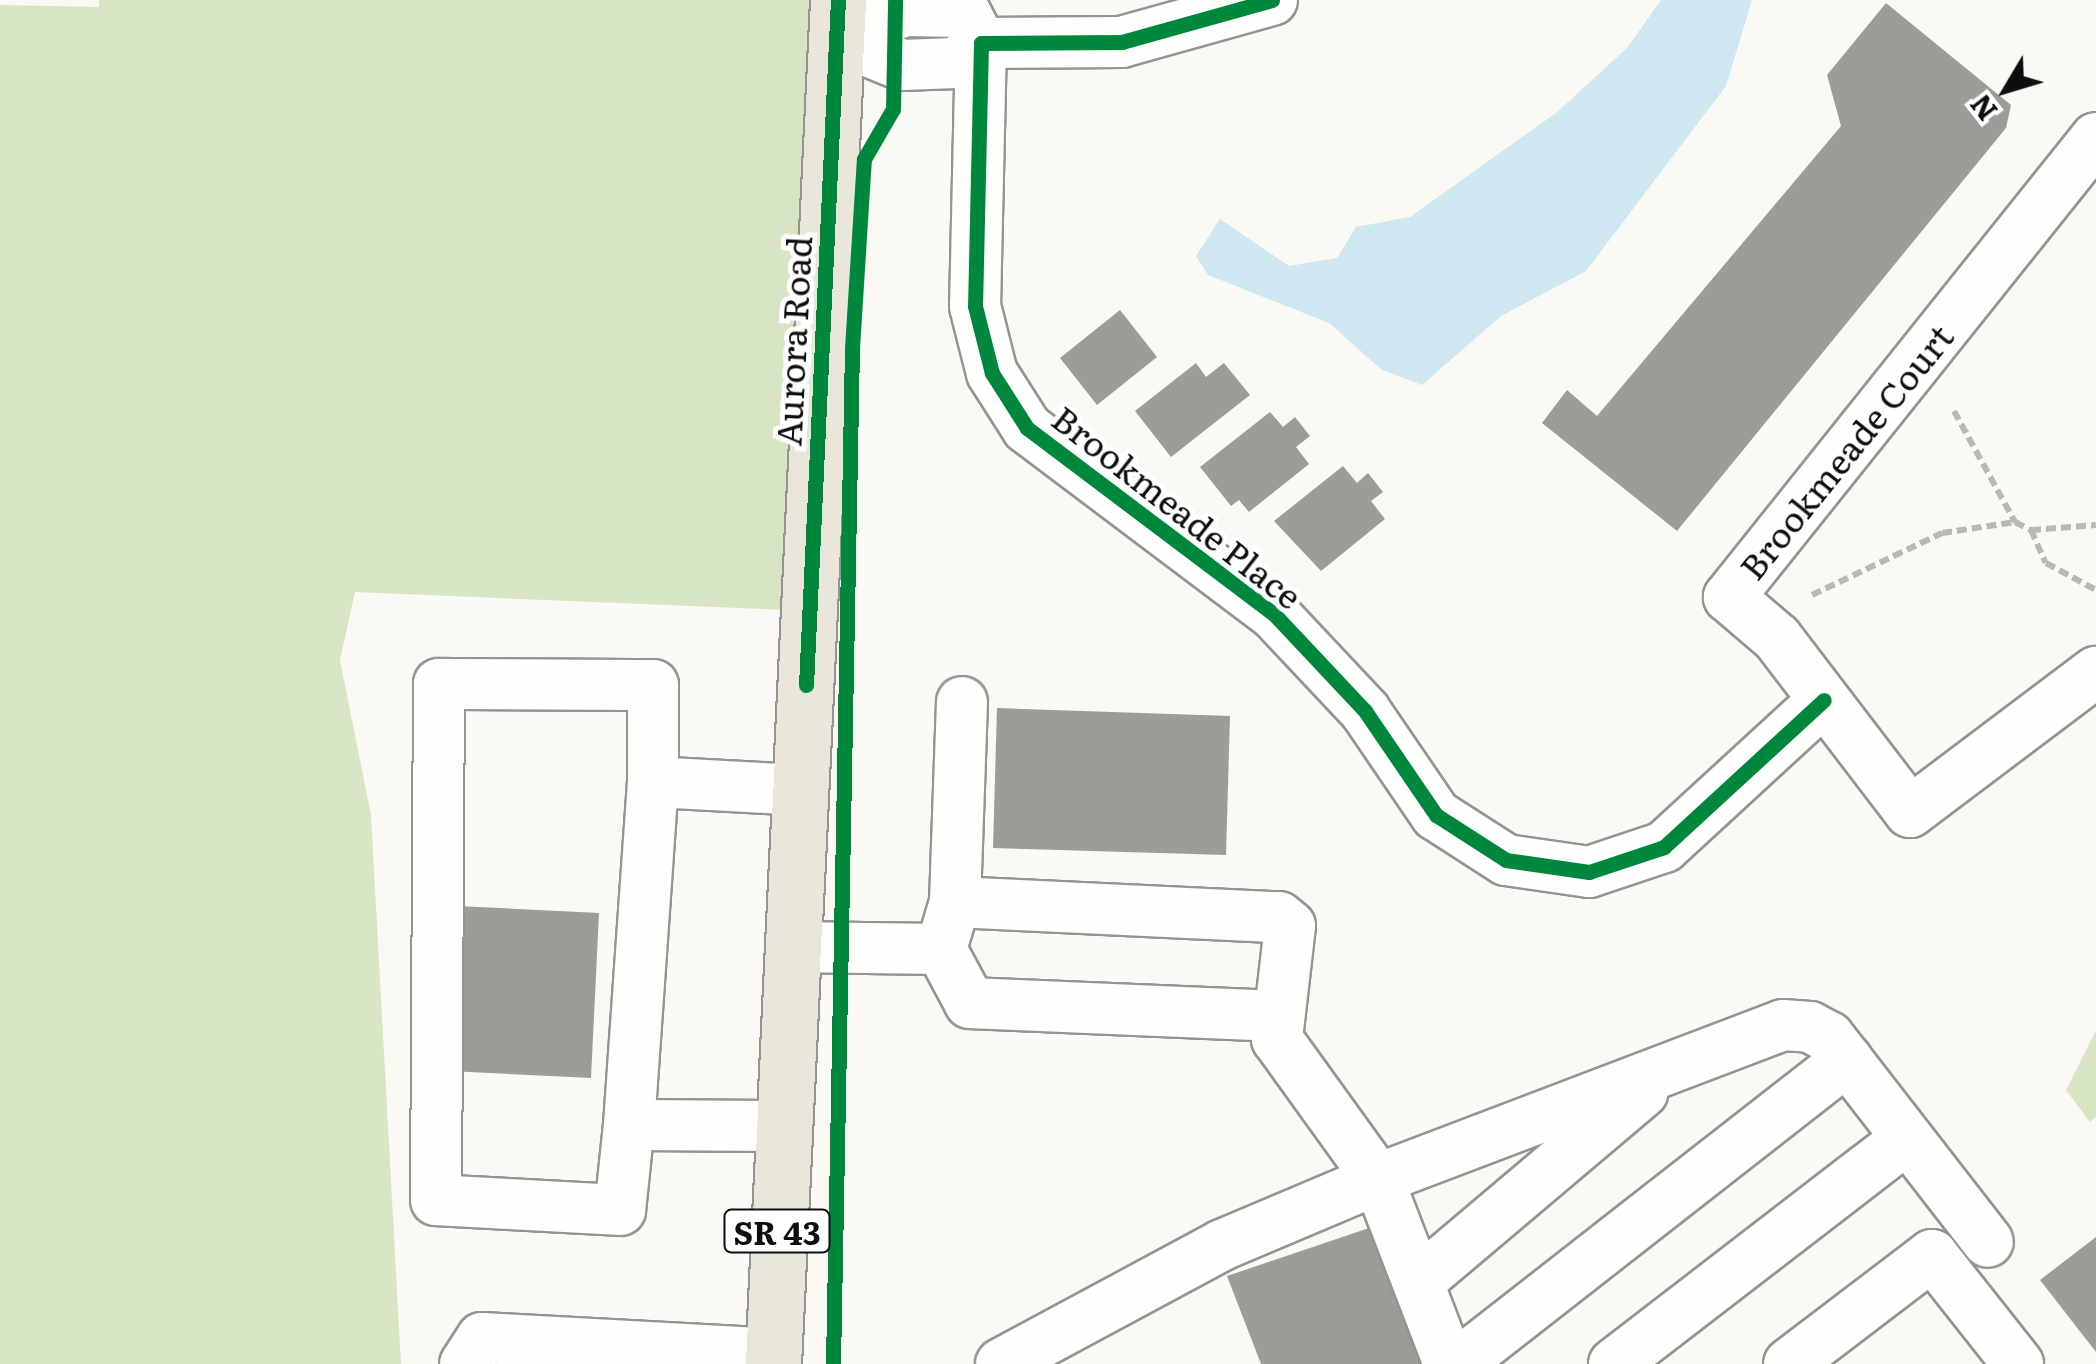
<!DOCTYPE html>
<html>
<head>
<meta charset="utf-8">
<style>
  body { margin:0 }
  #map { position:relative; width:2096px; height:1364px; overflow:hidden; background:#faf9f4; font-family:Literata,serif }
  div>[style] { position:absolute }
  .forest>* { inset:0; background:#d7e5c5 }
  .water>* { inset:0; background:#cee7f1 }
  .building>* { inset:0; background:#9e9c99 }
  .path>* { height:6px; margin-top:-3px; transform-origin:0; background:repeating-linear-gradient(90deg,#b8b8b7 0 10px,transparent 0 15px) }
  .roads { filter:drop-shadow(2px 0 #949492) drop-shadow(-2px 0 #949492) drop-shadow(0 2px #949492) drop-shadow(0 -2px #949492) }
  .minor>* { height:50px; margin:-25px; padding:0 25px; transform-origin:25px; border-radius:25px; background:#fefefd }
  .major>* { height:55px; margin:-27.5px; padding:0 27.5px; transform-origin:27.5px; border-radius:27.5px; background:#ebe6db }
  .cycleway>* { height:15px; margin:-7.5px; padding:0 7.5px; transform-origin:7.5px; border-radius:7.5px; background:#00873e }
  span { translate:-50% -50%; white-space:nowrap; text-align:center; line-height:1.15; -webkit-text-stroke:10px #fff; paint-order:stroke }
  .shield-label span { padding:2px 8px; background:#fff; border:2px solid; border-radius:8px; -webkit-text-stroke-width:0 }
  .shield-label { font-size:32px; color:#0e0e0e; font-weight:700 }
  .street-label { font-size:35px; color:#0e0e0e }
  .north { position:absolute; left:1956px; top:40px; width:100px; height:100px; -webkit-text-stroke:8px #fff; paint-order:stroke; rotate:232deg; font-size:28px; font-weight:700; line-height:40px; text-align:center; color:#0e0e0e }
  .north::after { content:''; display:block; margin:auto; width:35px; height:45px; background:#0e0e0e; clip-path:polygon(50% 0,100% 100%,50% 72%,0 100%) }
</style>
</head>
<body>
<div id="map">
  <div class="forest">
    <i style="clip-path:polygon(99px 0,838px 0,809px 611px,355px 592px,340px 660px,371px 815px,401px 1364px,0 1364px,0 5px,99px 7px)"></i>
    <i style="clip-path:polygon(2096px 1030px,2096px 1117px,2090px 1122px,2066px 1090px)"></i>
  </div>
  <div class="water">
    <i style="clip-path:polygon(1661px 0,1752px 0,1726px 86px,1586px 271px,1501px 316px,1422px 385px,1382px 370px,1329px 323px,1208px 275px,1196px 256px,1220px 219px,1289px 266px,1337px 258px,1356px 227px,1410px 217px,1556px 113px,1627px 48px)"></i>
  </div>
  <div class="building">
    <i style="clip-path:polygon(1886px 3px,2011px 105px,2006px 128px,1677px 531px,1542px 423px,1567px 390px,1597px 416px,1841px 126px,1827px 75px)"></i>
    <i style="clip-path:polygon(1120px 310px,1157px 357px,1097px 405px,1060px 358px)"></i>
    <i style="clip-path:polygon(1196px 363px,1206px 377px,1224px 363px,1250px 395px,1171px 457px,1135px 411px)"></i>
    <i style="clip-path:polygon(1270px 412px,1283px 427px,1295px 417px,1310px 436px,1296px 447px,1309px 464px,1249px 512px,1239px 500px,1231px 506px,1200px 467px)"></i>
    <i style="clip-path:polygon(1343px 466px,1357px 483px,1368px 473px,1383px 492px,1371px 501px,1385px 519px,1321px 571px,1274px 521px)"></i>
    <i style="clip-path:polygon(997px 708px,1230px 716px,1226px 855px,993px 848px)"></i>
    <i style="clip-path:polygon(457px 906px,599px 913px,591px 1078px,449px 1071px)"></i>
    <i style="clip-path:polygon(1369px 1228px,1424px 1364px,1261px 1364px,1227px 1276px)"></i>
    <i style="clip-path:polygon(2096px 1237px,2096px 1352px,2040px 1280px)"></i>
  </div>
  <div class="path">
    <i style="left:1954px;top:411px;width:127px;rotate:61.2deg"></i>
    <i style="left:2031px;top:530px;width:65px;rotate:-4.4deg"></i>
    <i style="left:1812px;top:595px;width:144px;rotate:-25.5deg"></i>
    <i style="left:1942px;top:533px;width:74px;rotate:-8.6deg"></i>
    <i style="left:2015px;top:522px;width:18px;rotate:27deg"></i>
    <i style="left:2031px;top:530px;width:36px;rotate:66deg"></i>
    <i style="left:2046px;top:563px;width:57px;rotate:28.4deg"></i>
  </div>
  <div class="roads">
    <div class="minor">
      <i style="left:1272px;top:0;width:156px;rotate:164.4deg"></i>
      <i style="left:1122px;top:42px;width:141px;rotate:179.6deg"></i>
      <i style="left:981px;top:43px;width:263px;rotate:91.3deg"></i>
      <i style="left:975px;top:306px;width:69px;rotate:75.8deg"></i>
      <i style="left:992px;top:373px;width:65px;rotate:57.5deg"></i>
      <i style="left:1027px;top:428px;width:309px;rotate:37deg"></i>
      <i style="left:1274px;top:614px;width:133px;rotate:46.8deg"></i>
      <i style="left:1365px;top:711px;width:126px;rotate:55.7deg"></i>
      <i style="left:1436px;top:815px;width:83px;rotate:32.7deg"></i>
      <i style="left:1506px;top:860px;width:84px;rotate:8.2deg"></i>
      <i style="left:1589px;top:872px;width:79px;rotate:-18.4deg"></i>
      <i style="left:1664px;top:847px;width:217px;rotate:-42.6deg"></i>
      <i style="left:905px;top:11px;width:60px;rotate:1deg"></i>
      <i style="left:965px;top:12px;width:35px;rotate:63deg"></i>
      <i style="left:981px;top:43px;width:32px;rotate:141deg"></i>
      <i style="left:956px;top:63px;width:54px;rotate:177.9deg"></i>
      <i style="left:902px;top:65px;width:71px;rotate:-157.8deg"></i>
      <i style="left:836px;top:38px;width:74px;rotate:-21.4deg"></i>
      <i style="left:2096px;top:138px;width:588px;rotate:128.64deg"></i>
      <i style="left:1729px;top:597px;width:63px;rotate:40.5deg"></i>
      <i style="left:1777px;top:638px;width:219px;rotate:52.6deg"></i>
      <i style="left:1910px;top:812px;width:233px;rotate:-37deg"></i>
      <i style="left:955px;top:902px;width:200px;rotate:-88deg"></i>
      <i style="left:791px;top:947px;width:150px;rotate:0.8deg"></i>
      <i style="left:941px;top:949px;width:49px;rotate:-73.4deg"></i>
      <i style="left:955px;top:902px;width:324px;rotate:2.7deg"></i>
      <i style="left:1279px;top:917px;width:14px;rotate:39deg"></i>
      <i style="left:1290px;top:926px;width:114px;rotate:96.6deg"></i>
      <i style="left:1277px;top:1039px;width:173px;rotate:54.2deg"></i>
      <i style="left:1378px;top:1179px;width:433px;rotate:-20.8deg"></i>
      <i style="left:1783px;top:1025px;width:27px;rotate:4deg"></i>
      <i style="left:1810px;top:1027px;width:21px;rotate:28deg"></i>
      <i style="left:1829px;top:1037px;width:259px;rotate:52.2deg"></i>
      <i style="left:941px;top:949px;width:61px;rotate:61.8deg"></i>
      <i style="left:970px;top:1003px;width:307px;rotate:2.4deg"></i>
      <i style="left:629px;top:1125px;width:344px;rotate:-86deg"></i>
      <i style="left:780px;top:1126px;width:151px;rotate:-179.6deg"></i>
      <i style="left:629px;top:1125px;width:85px;rotate:96deg"></i>
      <i style="left:620px;top:1210px;width:184px;rotate:-176.9deg"></i>
      <i style="left:436px;top:1200px;width:516px;rotate:-89.67deg"></i>
      <i style="left:439px;top:684px;width:214px;rotate:0.3deg"></i>
      <i style="left:653px;top:685px;width:97px;rotate:90deg"></i>
      <i style="left:653px;top:782px;width:148px;rotate:3.1deg"></i>
      <i style="left:1418px;top:1282px;width:294px;rotate:-40.2deg"></i>
      <i style="left:465px;top:1364px;width:31px;rotate:-57deg"></i>
      <i style="left:482px;top:1338px;width:291px;rotate:3.1deg"></i>
      <i style="left:1001px;top:1364px;width:251px;rotate:-28.3deg"></i>
      <i style="left:1222px;top:1245px;width:169px;rotate:-22.9deg"></i>
      <i style="left:1378px;top:1179px;width:198px;rotate:69deg"></i>
      <i style="left:1458px;top:1364px;width:494px;rotate:-38deg"></i>
      <i style="left:1614px;top:1364px;width:370px;rotate:-37.6deg"></i>
      <i style="left:1789px;top:1364px;width:180px;rotate:-37.3deg"></i>
      <i style="left:1932px;top:1255px;width:139px;rotate:51.7deg"></i>
    </div>
    <div class="major">
      <i style="left:773px;top:1364px;width:1366px;rotate:-87.27deg"></i>
    </div>
  </div>
  <div class="cycleway">
    <i style="left:1272px;top:0;width:156px;rotate:164.4deg"></i>
    <i style="left:1122px;top:42px;width:141px;rotate:179.6deg"></i>
    <i style="left:981px;top:43px;width:263px;rotate:91.3deg"></i>
    <i style="left:975px;top:306px;width:69px;rotate:75.8deg"></i>
    <i style="left:992px;top:373px;width:65px;rotate:57.5deg"></i>
    <i style="left:1027px;top:428px;width:309px;rotate:37deg"></i>
    <i style="left:1274px;top:614px;width:133px;rotate:46.8deg"></i>
    <i style="left:1365px;top:711px;width:126px;rotate:55.7deg"></i>
    <i style="left:1436px;top:815px;width:83px;rotate:32.7deg"></i>
    <i style="left:1506px;top:860px;width:84px;rotate:8.2deg"></i>
    <i style="left:1589px;top:872px;width:79px;rotate:-18.4deg"></i>
    <i style="left:1664px;top:847px;width:217px;rotate:-42.6deg"></i>
    <i style="left:806px;top:685px;width:686px;rotate:-87.33deg"></i>
    <i style="left:833px;top:1364px;width:1016px;rotate:-88.93deg"></i>
    <i style="left:852px;top:348px;width:189px;rotate:-86.4deg"></i>
    <i style="left:864px;top:159px;width:58px;rotate:-59.9deg"></i>
    <i style="left:893px;top:109px;width:109px;rotate:-88.9deg"></i>
  </div>
  <div class="shield-label">
    <span style="left:777px;top:1231px">SR 43</span>
  </div>
  <div class="street-label">
    <span style="left:792px;top:341px;rotate:-87deg">Aurora Road</span>
    <span style="left:1845px;top:451px;rotate:-51deg">Brookmeade Court</span>
    <span style="left:1178px;top:506px;rotate:38deg">Brookmeade Place</span>
  </div>
  <div class="north">N</div>
</div>
</body>
</html>
